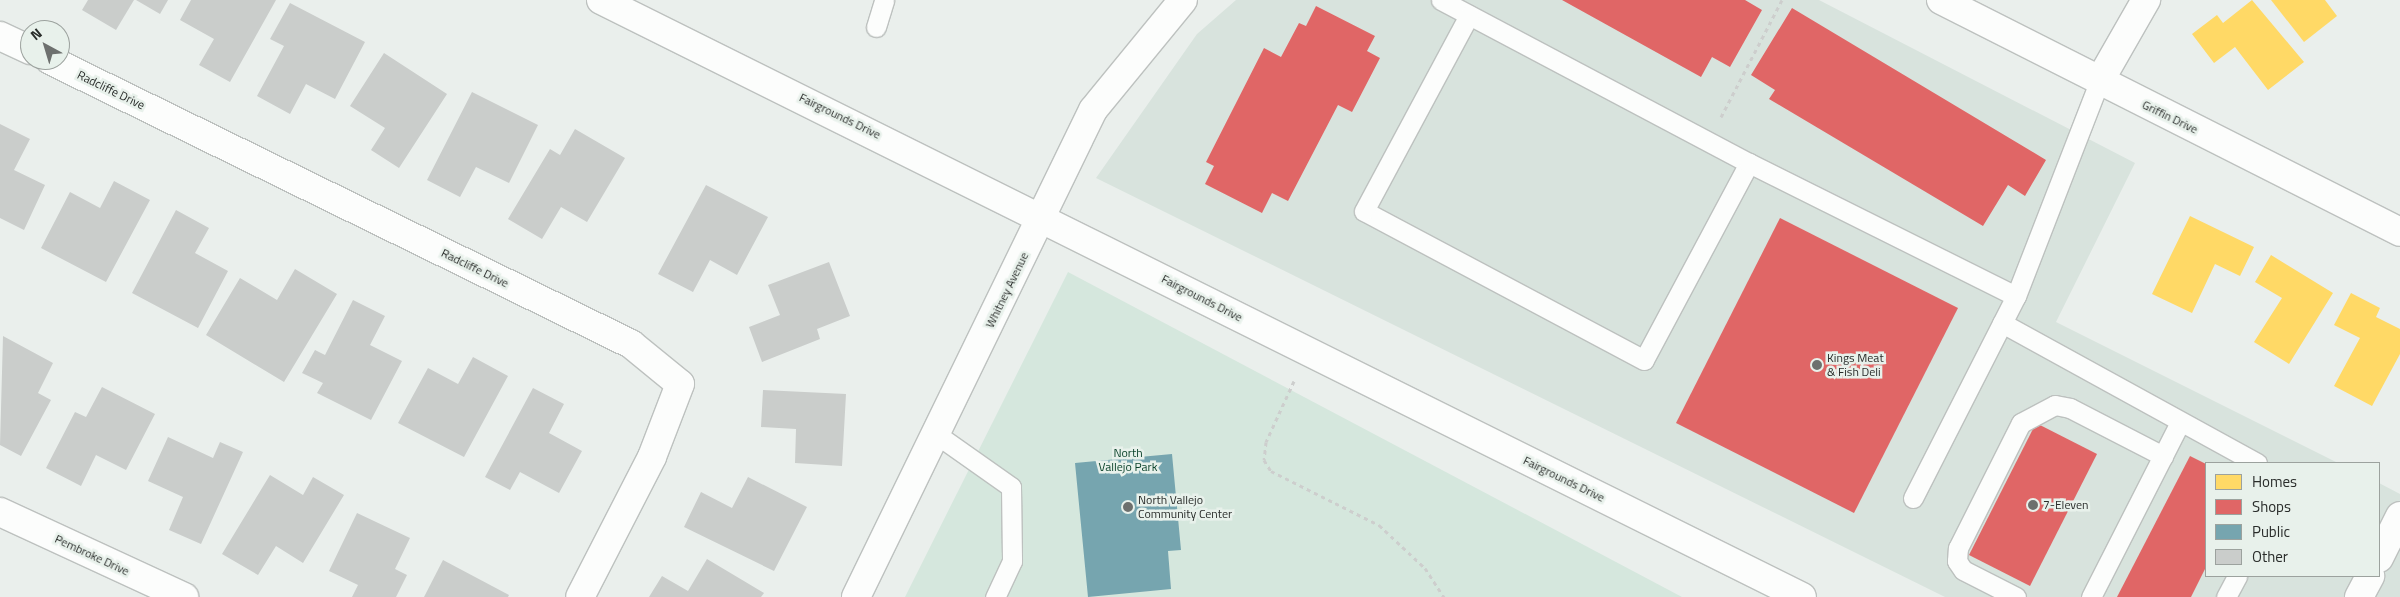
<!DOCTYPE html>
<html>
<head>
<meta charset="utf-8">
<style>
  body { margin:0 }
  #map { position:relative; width:2400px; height:597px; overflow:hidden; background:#eaefec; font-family:"Titillium Web",sans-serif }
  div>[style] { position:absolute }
  .built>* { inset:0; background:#d8e3dd }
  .green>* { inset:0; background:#d5e7dd }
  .homes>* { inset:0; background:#ffd966 }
  .shops>* { inset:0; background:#e06666 }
  .public>* { inset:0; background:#76a5af }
  .building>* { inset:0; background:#cacdcb }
  .path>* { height:3px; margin-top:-1.5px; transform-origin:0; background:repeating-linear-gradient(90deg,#cdcecd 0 4px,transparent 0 8px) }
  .roads { filter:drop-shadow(1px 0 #bdc1bf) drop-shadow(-1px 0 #bdc1bf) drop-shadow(0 1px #bdc1bf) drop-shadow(0 -1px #bdc1bf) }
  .service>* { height:19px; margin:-9.5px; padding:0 9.5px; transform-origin:9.5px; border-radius:9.5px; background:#fcfdfc }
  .minor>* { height:28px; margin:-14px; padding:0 14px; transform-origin:14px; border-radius:14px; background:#fcfdfc }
  .secondary>* { height:28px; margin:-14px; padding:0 14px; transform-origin:14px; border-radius:14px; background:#fcfdfc }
  .dots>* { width:14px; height:14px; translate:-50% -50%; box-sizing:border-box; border:2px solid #e8f1eb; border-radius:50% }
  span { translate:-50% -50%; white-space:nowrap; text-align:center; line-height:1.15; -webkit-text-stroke:5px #e8f1eb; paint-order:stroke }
  .street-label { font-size:12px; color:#292c2a }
  .poi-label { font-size:12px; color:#292c2a }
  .left { translate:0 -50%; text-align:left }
  .park-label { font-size:12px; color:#063f26 }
  .legend { position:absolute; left:2205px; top:462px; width:175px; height:115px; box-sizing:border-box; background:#e8f1eb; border:1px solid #9ca29e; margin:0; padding:6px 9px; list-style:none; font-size:15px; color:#292c2a }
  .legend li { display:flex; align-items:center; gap:10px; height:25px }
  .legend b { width:25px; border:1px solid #9ca29e }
  .north { position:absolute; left:20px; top:20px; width:50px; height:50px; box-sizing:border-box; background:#e8f1eb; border:1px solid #9ca29e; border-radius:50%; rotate:321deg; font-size:14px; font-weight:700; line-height:20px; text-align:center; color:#292c2a }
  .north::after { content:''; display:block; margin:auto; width:18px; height:22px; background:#6d706e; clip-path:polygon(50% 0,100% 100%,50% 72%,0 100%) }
</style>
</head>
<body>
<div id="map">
  <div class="built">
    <i style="clip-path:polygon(1236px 0,1819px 0,2135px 163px,2056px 322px,2338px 463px,2206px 463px,2206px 576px,2379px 576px,2379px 483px,2400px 494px,2400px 597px,1945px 597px,1096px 178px,1197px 34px)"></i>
  </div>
  <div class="green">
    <i style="clip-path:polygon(1068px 272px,1682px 597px,905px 597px)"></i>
  </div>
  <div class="homes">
    <i style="clip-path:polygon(2252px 0,2304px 62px,2268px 90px,2235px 47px,2214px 63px,2192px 34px,2217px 15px,2223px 23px)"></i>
    <i style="clip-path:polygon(2271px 0,2325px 0,2337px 16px,2304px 42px)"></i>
    <i style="clip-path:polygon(2190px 216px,2254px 247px,2240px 276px,2215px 264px,2192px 313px,2152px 294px)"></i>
    <i style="clip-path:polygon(2271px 255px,2333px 293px,2289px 364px,2254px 342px,2282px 298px,2255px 282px)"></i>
    <i style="clip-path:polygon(2351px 293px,2380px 308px,2376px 317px,2400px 329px,2400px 354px,2372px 406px,2334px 386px,2360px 338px,2334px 325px)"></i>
  </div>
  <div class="shops">
    <i style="clip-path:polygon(1562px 0,1745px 0,1762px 10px,1730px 67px,1712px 57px,1701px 77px)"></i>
    <i style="clip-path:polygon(1316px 6px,1375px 36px,1367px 51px,1380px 58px,1352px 112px,1338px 105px,1288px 201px,1272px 193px,1262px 213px,1205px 184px,1214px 166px,1206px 162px,1264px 48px,1281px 57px,1299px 23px,1306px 26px)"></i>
    <i style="clip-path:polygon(1792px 8px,2046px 160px,2025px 196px,2008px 185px,1983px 226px,1769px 99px,1775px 90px,1751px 75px)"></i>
    <i style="clip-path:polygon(1780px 218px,1958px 308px,1854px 513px,1676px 423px)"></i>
    <i style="clip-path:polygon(2036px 423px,2097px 454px,2030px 586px,1969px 555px)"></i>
    <i style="clip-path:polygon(2190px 456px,2206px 464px,2206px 567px,2191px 597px,2117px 597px)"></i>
  </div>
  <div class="public">
    <i style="clip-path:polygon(1172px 454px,1181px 550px,1168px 551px,1171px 589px,1088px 597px,1075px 463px)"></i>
  </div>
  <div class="building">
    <i style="clip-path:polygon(88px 0,134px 0,116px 30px,82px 10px)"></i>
    <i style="clip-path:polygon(136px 0,168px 0,160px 14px)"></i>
    <i style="clip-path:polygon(191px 0,276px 0,230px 82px,199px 65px,214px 39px,180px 20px)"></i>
    <i style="clip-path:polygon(290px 3px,365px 42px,335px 99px,306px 84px,290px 114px,257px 96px,284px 46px,270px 39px)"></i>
    <i style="clip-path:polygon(384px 53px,447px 94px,399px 168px,371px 150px,385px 128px,350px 106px)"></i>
    <i style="clip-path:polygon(472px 92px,538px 125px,509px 183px,476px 167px,460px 197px,427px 180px)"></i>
    <i style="clip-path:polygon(0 124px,30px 139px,14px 170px,45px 185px,24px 230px,0 218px)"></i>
    <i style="clip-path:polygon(575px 129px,625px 158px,587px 222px,561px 207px,542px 239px,508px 219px,550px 149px,560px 155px)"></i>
    <i style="clip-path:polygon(114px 181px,150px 200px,106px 282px,41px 248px,70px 192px,100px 208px)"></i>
    <i style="clip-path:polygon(706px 185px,768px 217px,737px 275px,710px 260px,693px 292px,658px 274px)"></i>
    <i style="clip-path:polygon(176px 210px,209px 228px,195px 253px,228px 271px,198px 328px,132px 293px)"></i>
    <i style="clip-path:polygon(829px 262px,850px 316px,817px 329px,820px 339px,762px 362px,749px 327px,780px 315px,768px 285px)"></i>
    <i style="clip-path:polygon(295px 269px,337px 294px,284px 382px,206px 335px,240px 278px,277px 300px)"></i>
    <i style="clip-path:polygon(353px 300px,385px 316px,370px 345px,402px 361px,371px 420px,317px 393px,323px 383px,302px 373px,315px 350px,325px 355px)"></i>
    <i style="clip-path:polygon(3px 336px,53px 363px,38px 393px,51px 400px,21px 456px,0 445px)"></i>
    <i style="clip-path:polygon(473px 357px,508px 376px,464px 457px,398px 423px,428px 368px,458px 384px)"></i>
    <i style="clip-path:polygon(102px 387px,155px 414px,126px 470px,96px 455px,81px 486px,46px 468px,75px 412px,86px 417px)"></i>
    <i style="clip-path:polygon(533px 388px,564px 404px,549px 433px,582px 451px,559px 493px,520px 472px,510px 490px,485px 477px)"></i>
    <i style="clip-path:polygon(763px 390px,846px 394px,842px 466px,795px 463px,796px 429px,761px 427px)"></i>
    <i style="clip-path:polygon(168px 437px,213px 458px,220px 442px,243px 452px,201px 544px,169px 530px,183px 497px,148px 481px)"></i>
    <i style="clip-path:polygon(270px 475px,303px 495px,313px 477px,344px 495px,303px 563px,276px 546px,258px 575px,222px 554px)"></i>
    <i style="clip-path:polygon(748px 477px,807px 507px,774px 571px,684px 527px,701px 492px,732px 508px)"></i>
    <i style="clip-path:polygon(357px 513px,410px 538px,395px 569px,407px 575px,396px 597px,352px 597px,358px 585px,329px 571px)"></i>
    <i style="clip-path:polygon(707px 559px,764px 593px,761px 597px,649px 597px,662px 576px,688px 591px)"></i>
    <i style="clip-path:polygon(443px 560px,509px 595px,508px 597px,424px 597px)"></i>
  </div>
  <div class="path">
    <i style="left:1721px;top:117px;width:132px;rotate:-62.5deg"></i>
    <i style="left:1294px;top:381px;width:67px;rotate:114.7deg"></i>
    <i style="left:1266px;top:442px;width:18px;rotate:96deg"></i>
    <i style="left:1264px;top:460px;width:13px;rotate:58deg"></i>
    <i style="left:1271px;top:471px;width:121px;rotate:26.6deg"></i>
    <i style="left:1379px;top:525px;width:63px;rotate:43.1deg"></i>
    <i style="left:1425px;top:568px;width:35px;rotate:57deg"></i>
  </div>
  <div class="roads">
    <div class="service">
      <i style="left:1441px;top:0;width:348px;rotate:27.9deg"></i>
      <i style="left:1749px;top:163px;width:223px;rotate:118.1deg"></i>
      <i style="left:1644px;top:360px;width:317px;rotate:-152deg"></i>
      <i style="left:1364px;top:211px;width:222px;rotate:-61.8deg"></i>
      <i style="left:876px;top:27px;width:28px;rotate:-73deg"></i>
      <i style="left:1749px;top:163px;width:298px;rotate:26.5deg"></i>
      <i style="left:2016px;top:296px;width:230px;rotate:-68.8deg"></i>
      <i style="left:2002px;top:323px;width:291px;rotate:28.8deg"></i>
      <i style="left:936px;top:434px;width:92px;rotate:35.2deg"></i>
      <i style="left:1011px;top:487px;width:74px;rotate:89.2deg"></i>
      <i style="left:1012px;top:561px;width:40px;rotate:115deg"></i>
      <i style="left:1913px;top:498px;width:227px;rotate:-63deg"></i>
      <i style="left:2016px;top:597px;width:59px;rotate:-153deg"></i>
      <i style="left:1963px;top:570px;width:11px;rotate:-124deg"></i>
      <i style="left:1957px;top:561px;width:13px;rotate:-86deg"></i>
      <i style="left:1958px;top:548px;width:140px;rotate:-63.3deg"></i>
      <i style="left:2021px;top:423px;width:38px;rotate:-28deg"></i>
      <i style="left:2055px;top:405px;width:15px;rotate:11deg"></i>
      <i style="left:2070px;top:408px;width:105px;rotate:27.3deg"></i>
      <i style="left:2091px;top:597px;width:196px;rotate:-63deg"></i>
      <i style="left:2226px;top:597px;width:24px;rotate:-62deg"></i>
    </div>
    <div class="minor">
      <i style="left:1941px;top:0;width:514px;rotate:26.81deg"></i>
      <i style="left:0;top:36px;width:33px;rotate:25deg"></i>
      <i style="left:50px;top:60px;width:647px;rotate:26.05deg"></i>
      <i style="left:631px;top:344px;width:63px;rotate:39.2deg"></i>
      <i style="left:680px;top:384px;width:78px;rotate:111deg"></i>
      <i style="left:652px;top:457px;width:157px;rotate:117.2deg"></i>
      <i style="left:2099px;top:82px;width:95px;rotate:-60.2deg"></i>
      <i style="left:0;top:512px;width:203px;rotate:24.8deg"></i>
      <i style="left:2379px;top:558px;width:47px;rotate:-63.4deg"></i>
      <i style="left:856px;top:597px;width:542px;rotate:-64.05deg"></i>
      <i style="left:1093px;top:110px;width:142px;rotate:-50.7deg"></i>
      <i style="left:2359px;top:597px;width:24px;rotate:-62deg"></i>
    </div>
    <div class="secondary">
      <i style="left:601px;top:0;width:1341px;rotate:26.43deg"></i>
    </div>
  </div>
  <div class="dots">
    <i style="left:1817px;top:365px;background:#6d706e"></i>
    <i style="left:2033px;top:505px;background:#6d706e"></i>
    <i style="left:1128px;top:507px;background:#6d706e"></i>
  </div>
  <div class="street-label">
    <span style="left:111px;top:90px;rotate:26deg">Radcliffe Drive</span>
    <span style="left:840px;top:116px;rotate:26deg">Fairgrounds Drive</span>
    <span style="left:2170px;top:117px;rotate:26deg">Griffin Drive</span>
    <span style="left:475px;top:268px;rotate:26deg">Radcliffe Drive</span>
    <span style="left:1007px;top:290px;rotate:-64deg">Whitney Avenue</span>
    <span style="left:1202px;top:298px;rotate:27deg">Fairgrounds Drive</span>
    <span style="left:1564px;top:479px;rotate:26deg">Fairgrounds Drive</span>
    <span style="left:92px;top:555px;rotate:25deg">Pembroke Drive</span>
  </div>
  <div class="poi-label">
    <span class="left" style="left:1827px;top:365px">Kings Meat<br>&amp; Fish Deli</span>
    <span class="left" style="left:1138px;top:507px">North Vallejo<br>Community Center</span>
    <span class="left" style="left:2043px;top:505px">7-Eleven</span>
  </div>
  <div class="park-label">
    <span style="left:1128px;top:460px">North<br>Vallejo Park</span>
  </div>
  <ul class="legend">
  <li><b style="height:14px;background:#ffd966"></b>Homes</li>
  <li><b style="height:14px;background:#e06666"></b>Shops</li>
  <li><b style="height:14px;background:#76a5af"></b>Public</li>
  <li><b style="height:14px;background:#cacdcb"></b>Other</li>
  </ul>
  <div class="north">N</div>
</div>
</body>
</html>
